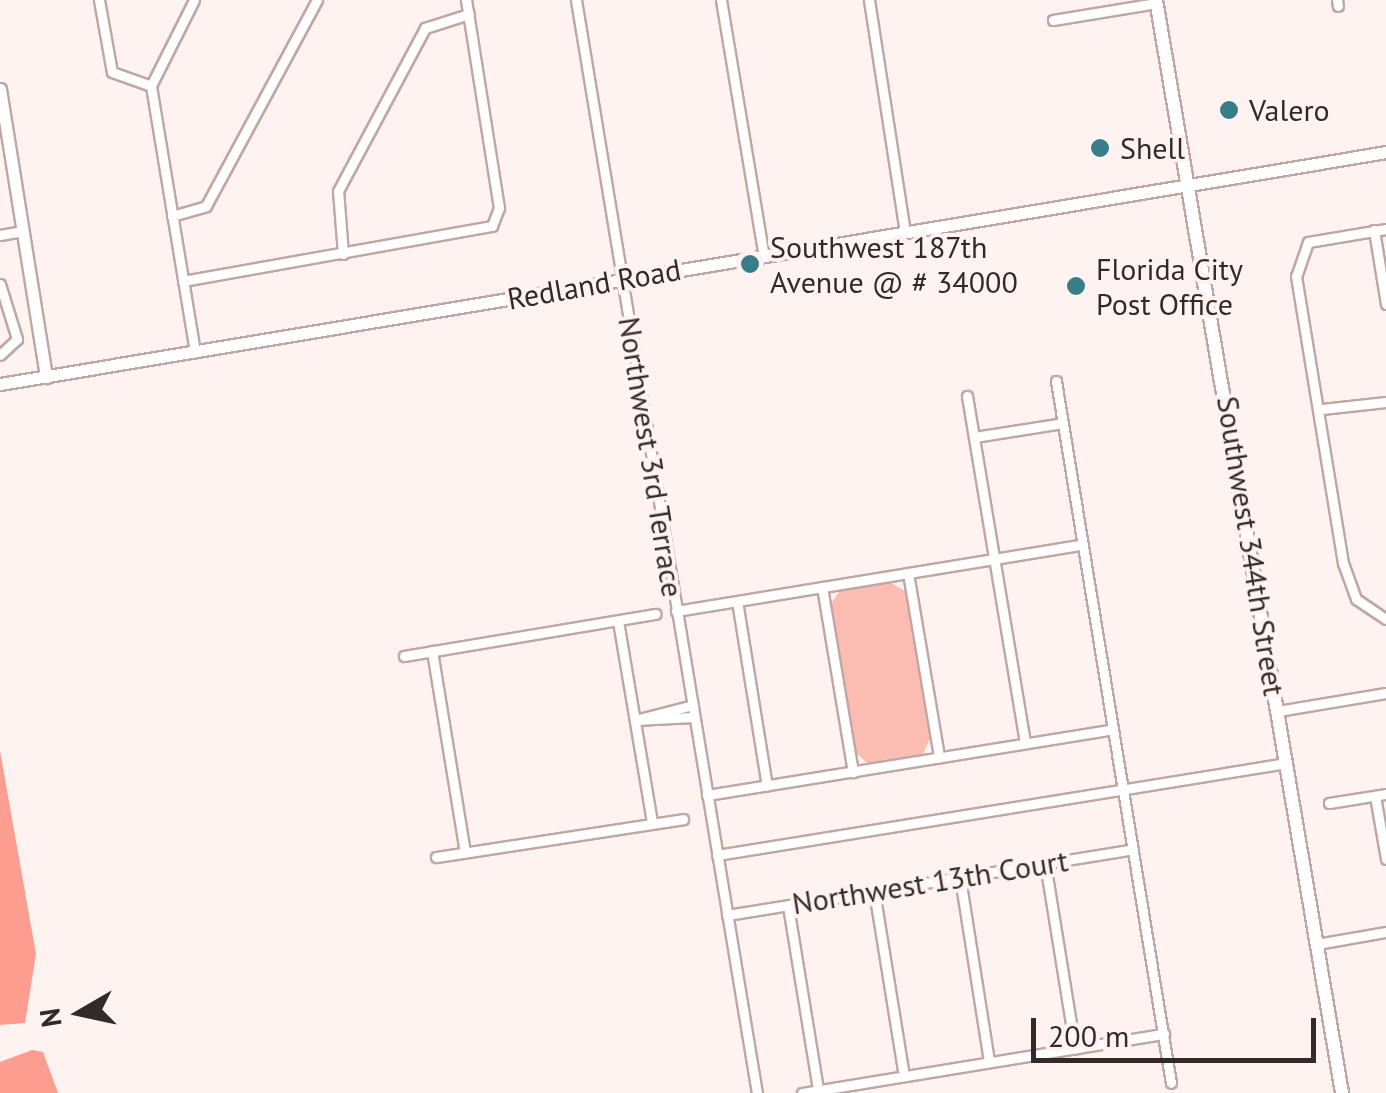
<!DOCTYPE html>
<html>
<head>
<meta charset="utf-8">
<style>
  body { margin:0 }
  #map { position:relative; width:1386px; height:1093px; overflow:hidden; background:#fef3f1; font-family:"PT Sans",sans-serif }
  div>[style] { position:absolute }
  .green>* { inset:0; background:#fbbcb2 }
  .water>* { inset:0; background:#fc9d90 }
  .roads { filter:drop-shadow(2px 0 #c0a7a3) drop-shadow(-2px 0 #c0a7a3) drop-shadow(0 2px #c0a7a3) drop-shadow(0 -2px #c0a7a3) }
  .minor>* { height:9px; margin:-4.5px; padding:0 4.5px; transform-origin:4.5px; border-radius:4.5px; background:#fff }
  .tertiary>* { height:11px; margin:-5.5px; padding:0 5.5px; transform-origin:5.5px; border-radius:5.5px; background:#fff }
  .secondary>* { height:12px; margin:-6px; padding:0 6px; transform-origin:6px; border-radius:6px; background:#fff }
  .dots>* { width:28px; height:28px; translate:-50% -50%; box-sizing:border-box; border:5px solid #fef3f1; border-radius:50% }
  span { translate:-50% -50%; white-space:nowrap; text-align:center; line-height:1.15; -webkit-text-stroke:8px #fef3f1; paint-order:stroke }
  .poi-label { font-size:30px; color:#332927 }
  .left { translate:0 -50%; text-align:left }
  .street-label { font-size:30px; color:#332927 }
  .north { position:absolute; left:30px; top:963px; width:100px; height:100px; -webkit-text-stroke:8px #fef3f1; paint-order:stroke; rotate:261deg; font-size:28px; font-weight:700; line-height:40px; text-align:center; color:#332927 }
  .north::after { content:''; display:block; margin:auto; width:35px; height:45px; background:#332927; clip-path:polygon(50% 0,100% 100%,50% 72%,0 100%) }
  .scale { position:absolute; left:1031px; top:1018px; width:285px; height:45px; box-sizing:border-box; border:5px solid #332927; border-top:0; padding-left:12px; font-size:30px; line-height:35px; white-space:nowrap; color:#332927; -webkit-text-stroke:8px #fef3f1; paint-order:stroke }
</style>
</head>
<body>
<div id="map">
  <div class="green">
    <i style="clip-path:polygon(888px 581px,906px 592px,930px 739px,923px 754px,867px 763px,855px 752px,830px 605px,841px 589px)"></i>
  </div>
  <div class="water">
    <i style="clip-path:polygon(0 751px,36px 954px,25px 1023px,0 1025px)"></i>
    <i style="clip-path:polygon(32px 1050px,43px 1052px,58px 1093px,0 1093px,0 1062px)"></i>
  </div>
  <div class="roads">
    <div class="minor">
      <i style="left:99px;top:0;width:73px;rotate:79.8deg"></i>
      <i style="left:112px;top:72px;width:41px;rotate:19.7deg"></i>
      <i style="left:194px;top:0;width:96px;rotate:116.6deg"></i>
      <i style="left:151px;top:86px;width:270px;rotate:80.6deg"></i>
      <i style="left:576px;top:0;width:1108px;rotate:80.6deg"></i>
      <i style="left:721px;top:0;width:260px;rotate:80.5deg"></i>
      <i style="left:869px;top:0;width:235px;rotate:81.2deg"></i>
      <i style="left:1337px;top:0;width:6px;rotate:81deg"></i>
      <i style="left:1053px;top:20px;width:105px;rotate:-9.3deg"></i>
      <i style="left:172px;top:216px;width:35px;rotate:-16deg"></i>
      <i style="left:206px;top:206px;width:234px;rotate:-61.7deg"></i>
      <i style="left:1386px;top:229px;width:79px;rotate:170.5deg"></i>
      <i style="left:1308px;top:242px;width:36px;rotate:109deg"></i>
      <i style="left:1296px;top:276px;width:291px;rotate:80.7deg"></i>
      <i style="left:1343px;top:563px;width:38px;rotate:70deg"></i>
      <i style="left:1356px;top:599px;width:36px;rotate:34deg"></i>
      <i style="left:1374px;top:230px;width:75px;rotate:80.8deg"></i>
      <i style="left:0;top:235px;width:23px;rotate:-10deg"></i>
      <i style="left:343px;top:254px;width:63px;rotate:-94.5deg"></i>
      <i style="left:338px;top:191px;width:185px;rotate:-61.9deg"></i>
      <i style="left:425px;top:28px;width:46px;rotate:-17.7deg"></i>
      <i style="left:183px;top:281px;width:314px;rotate:-10.1deg"></i>
      <i style="left:492px;top:226px;width:19px;rotate:-69deg"></i>
      <i style="left:499px;top:208px;width:211px;rotate:-99deg"></i>
      <i style="left:0;top:284px;width:58px;rotate:72.8deg"></i>
      <i style="left:17px;top:339px;width:23px;rotate:137deg"></i>
      <i style="left:1056px;top:381px;width:711px;rotate:80.7deg"></i>
      <i style="left:967px;top:396px;width:352px;rotate:80.5deg"></i>
      <i style="left:1322px;top:409px;width:64px;rotate:-6.2deg"></i>
      <i style="left:974px;top:437px;width:90px;rotate:-8.9deg"></i>
      <i style="left:908px;top:573px;width:187px;rotate:80.4deg"></i>
      <i style="left:822px;top:587px;width:188px;rotate:80.5deg"></i>
      <i style="left:737px;top:601px;width:187px;rotate:80.8deg"></i>
      <i style="left:676px;top:611px;width:412px;rotate:-9.3deg"></i>
      <i style="left:618px;top:621px;width:205px;rotate:80.4deg"></i>
      <i style="left:432px;top:651px;width:204px;rotate:80.7deg"></i>
      <i style="left:404px;top:656px;width:255px;rotate:-9.5deg"></i>
      <i style="left:693px;top:705px;width:60px;rotate:165.5deg"></i>
      <i style="left:635px;top:720px;width:59px;rotate:-2.9deg"></i>
      <i style="left:1278px;top:711px;width:109px;rotate:-9.5deg"></i>
      <i style="left:707px;top:795px;width:411px;rotate:-9.2deg"></i>
      <i style="left:1375px;top:796px;width:64px;rotate:80.1deg"></i>
      <i style="left:1329px;top:803px;width:58px;rotate:-9deg"></i>
      <i style="left:717px;top:855px;width:577px;rotate:-9.17deg"></i>
      <i style="left:436px;top:857px;width:250px;rotate:-8.7deg"></i>
      <i style="left:1045px;top:863px;width:188px;rotate:80.8deg"></i>
      <i style="left:960px;top:878px;width:186px;rotate:81deg"></i>
      <i style="left:874px;top:891px;width:187px;rotate:80.8deg"></i>
      <i style="left:788px;top:906px;width:186px;rotate:80.7deg"></i>
      <i style="left:727px;top:915px;width:411px;rotate:-9.2deg"></i>
      <i style="left:1317px;top:944px;width:70px;rotate:-9.9deg"></i>
      <i style="left:802px;top:1093px;width:367px;rotate:-9.3deg"></i>
    </div>
    <div class="tertiary">
      <i style="left:0;top:89px;width:292px;rotate:80.9deg"></i>
      <i style="left:0;top:384px;width:1405px;rotate:-9.5deg"></i>
    </div>
    <div class="secondary">
      <i style="left:1156px;top:0;width:1109px;rotate:80.34deg"></i>
    </div>
  </div>
  <div class="dots">
    <i style="left:1229px;top:110px;background:#387e89"></i>
    <i style="left:1100px;top:148px;background:#387e89"></i>
    <i style="left:750px;top:264px;background:#387e89"></i>
    <i style="left:1076px;top:286px;background:#387e89"></i>
  </div>
  <div class="poi-label">
    <span class="left" style="left:1249px;top:110px">Valero</span>
    <span class="left" style="left:1120px;top:148px">Shell</span>
    <span class="left" style="left:770px;top:264px">Southwest 187th<br>Avenue @ # 34000</span>
    <span class="left" style="left:1096px;top:286px">Florida City<br>Post Office</span>
  </div>
  <div class="street-label">
    <span style="left:594px;top:284px;rotate:-10deg">Redland Road</span>
    <span style="left:651px;top:457px;rotate:81deg">Northwest 3rd Terrace</span>
    <span style="left:1251px;top:546px;rotate:81deg">Southwest 344th Street</span>
    <span style="left:930px;top:882px;rotate:-9deg">Northwest 13th Court</span>
  </div>
  <div class="north">N</div>
  <div class="scale">200 m</div>
</div>
</body>
</html>
